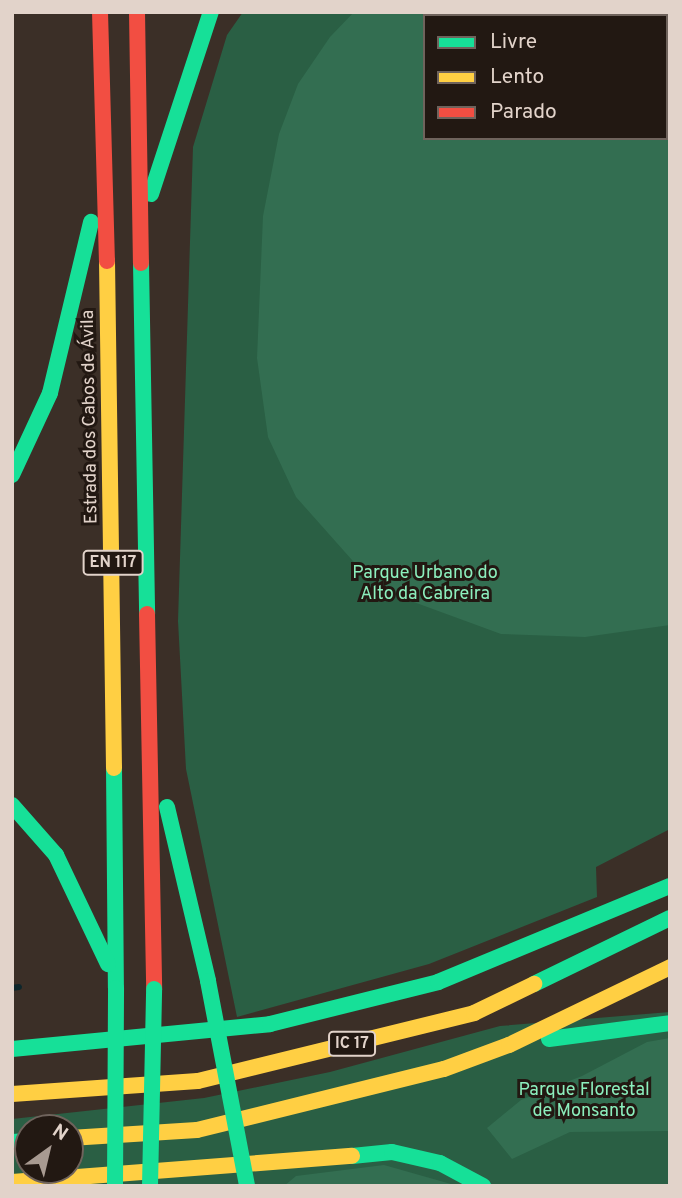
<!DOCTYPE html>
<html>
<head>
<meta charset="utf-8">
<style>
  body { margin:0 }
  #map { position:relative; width:682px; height:1198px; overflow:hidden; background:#3b2f27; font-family:Overpass,sans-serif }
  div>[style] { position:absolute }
  .green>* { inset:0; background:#2a5f44 }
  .forest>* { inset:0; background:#336e51 }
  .stream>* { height:6px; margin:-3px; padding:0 3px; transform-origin:3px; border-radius:3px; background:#0d262b }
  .fast>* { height:16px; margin:-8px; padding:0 8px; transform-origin:8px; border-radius:8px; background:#16e098 }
  .slow>* { height:16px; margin:-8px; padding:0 8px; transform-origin:8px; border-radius:8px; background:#ffcf43 }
  .jam>* { height:16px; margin:-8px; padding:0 8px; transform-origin:8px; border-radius:8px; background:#f24e42 }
  .fast-bridge>* { height:16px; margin:-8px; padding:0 8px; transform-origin:8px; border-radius:8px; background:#16e098 }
  span { translate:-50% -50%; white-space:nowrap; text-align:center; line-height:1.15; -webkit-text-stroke:6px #221812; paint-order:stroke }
  .shield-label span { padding:2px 5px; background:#221812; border:2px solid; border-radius:5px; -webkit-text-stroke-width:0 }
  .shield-label { font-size:16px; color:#e2d3ca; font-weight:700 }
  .street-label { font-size:18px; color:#e2d3ca }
  .park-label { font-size:18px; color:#8cefbd }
  .frame { position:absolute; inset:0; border:14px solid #e2d3ca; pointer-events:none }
  .legend { position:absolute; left:423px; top:14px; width:245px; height:126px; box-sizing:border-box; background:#221812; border:2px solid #6f635c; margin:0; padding:9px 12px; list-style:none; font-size:21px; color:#e2d3ca }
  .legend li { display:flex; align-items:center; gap:14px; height:35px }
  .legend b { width:35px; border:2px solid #6f635c }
  .north { position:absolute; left:14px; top:1114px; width:70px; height:70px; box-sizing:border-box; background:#221812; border:2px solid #6f635c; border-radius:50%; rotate:34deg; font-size:19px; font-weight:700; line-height:28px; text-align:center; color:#e2d3ca }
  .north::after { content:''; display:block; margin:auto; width:24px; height:32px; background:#a89a91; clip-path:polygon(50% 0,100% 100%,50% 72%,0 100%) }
</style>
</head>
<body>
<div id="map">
  <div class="green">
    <i style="clip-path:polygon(evenodd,243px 12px,670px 12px,670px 829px,596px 867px,597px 897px,429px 964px,237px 1017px,186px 769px,178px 621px,193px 147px,227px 35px,243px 12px,425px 16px,666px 16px,666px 138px,425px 138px,425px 16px)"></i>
    <i style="clip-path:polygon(evenodd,670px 1012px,670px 1186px,12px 1186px,12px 1119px,204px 1098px,330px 1072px,500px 1026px,670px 1012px,28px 1128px,70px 1128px,70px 1170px,28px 1170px,28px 1128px)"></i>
  </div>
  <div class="forest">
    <i style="clip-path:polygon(evenodd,354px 12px,670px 12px,670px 625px,585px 637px,501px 634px,400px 597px,360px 569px,296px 497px,268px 437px,257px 358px,263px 216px,279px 134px,298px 84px,330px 37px,354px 12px,425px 16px,666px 16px,666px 138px,425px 138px,425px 16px)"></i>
    <i style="clip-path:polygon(670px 1038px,670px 1131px,570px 1132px,512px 1159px,487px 1128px,521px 1100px,582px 1076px,647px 1042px)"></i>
    <i style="clip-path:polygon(384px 1165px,458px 1186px,284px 1186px,296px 1176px)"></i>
  </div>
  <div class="stream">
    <i style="left:12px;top:988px;width:7px;rotate:-8deg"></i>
  </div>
  <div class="fast">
    <i style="left:151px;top:194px;width:192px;rotate:-71.8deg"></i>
    <i style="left:141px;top:263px;width:351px;rotate:89deg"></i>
    <i style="left:12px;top:475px;width:90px;rotate:-65.1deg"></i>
    <i style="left:50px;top:393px;width:176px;rotate:-76.5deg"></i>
    <i style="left:114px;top:768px;width:220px;rotate:89.5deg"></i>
    <i style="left:12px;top:805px;width:67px;rotate:48.7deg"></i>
    <i style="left:56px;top:855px;width:121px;rotate:64.5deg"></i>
    <i style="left:167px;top:807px;width:179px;rotate:76.7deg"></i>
    <i style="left:534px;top:984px;width:151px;rotate:-25.9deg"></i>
    <i style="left:549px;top:1039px;width:122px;rotate:-7.5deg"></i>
    <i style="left:12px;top:1049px;width:259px;rotate:-5.5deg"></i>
    <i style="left:270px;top:1024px;width:173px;rotate:-14deg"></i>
    <i style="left:438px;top:982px;width:251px;rotate:-22.5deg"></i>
    <i style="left:12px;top:1142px;width:16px;rotate:-4deg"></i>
    <i style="left:352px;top:1156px;width:40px;rotate:-5.7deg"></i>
    <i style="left:392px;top:1152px;width:49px;rotate:12.9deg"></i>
    <i style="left:440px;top:1163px;width:49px;rotate:28.1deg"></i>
  </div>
  <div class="slow">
    <i style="left:107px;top:261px;width:507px;rotate:89.21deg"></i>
    <i style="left:12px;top:1094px;width:186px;rotate:-4deg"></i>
    <i style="left:198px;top:1081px;width:284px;rotate:-13.8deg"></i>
    <i style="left:474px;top:1013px;width:67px;rotate:-25.8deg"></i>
    <i style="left:70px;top:1138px;width:127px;rotate:-3.6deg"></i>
    <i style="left:197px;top:1130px;width:254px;rotate:-13.9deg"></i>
    <i style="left:444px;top:1069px;width:69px;rotate:-20.3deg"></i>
    <i style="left:509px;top:1045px;width:179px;rotate:-25.8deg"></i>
    <i style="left:12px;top:1182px;width:341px;rotate:-4.4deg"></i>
  </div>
  <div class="jam">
    <i style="left:100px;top:12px;width:249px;rotate:88.4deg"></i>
    <i style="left:137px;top:12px;width:251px;rotate:89.1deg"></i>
    <i style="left:147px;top:614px;width:375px;rotate:88.9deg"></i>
  </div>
  <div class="fast-bridge">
    <i style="left:208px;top:981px;width:209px;rotate:79.2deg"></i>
    <i style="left:115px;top:1186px;width:198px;rotate:-89.7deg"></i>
    <i style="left:150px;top:1186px;width:197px;rotate:-88.8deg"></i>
  </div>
  <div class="shield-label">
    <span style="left:113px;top:563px">EN 117</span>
    <span style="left:352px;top:1044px">IC 17</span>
  </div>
  <div class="street-label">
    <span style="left:91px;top:417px;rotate:-91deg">Estrada dos Cabos de Ávila</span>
  </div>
  <div class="park-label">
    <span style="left:425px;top:585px">Parque Urbano do<br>Alto da Cabreira</span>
    <span style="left:584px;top:1102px">Parque Florestal<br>de Monsanto</span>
  </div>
  <div class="frame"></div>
  <ul class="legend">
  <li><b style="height:9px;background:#16e098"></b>Livre</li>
  <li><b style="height:9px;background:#ffcf43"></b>Lento</li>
  <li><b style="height:9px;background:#f24e42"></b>Parado</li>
  </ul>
  <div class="north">N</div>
</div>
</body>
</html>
